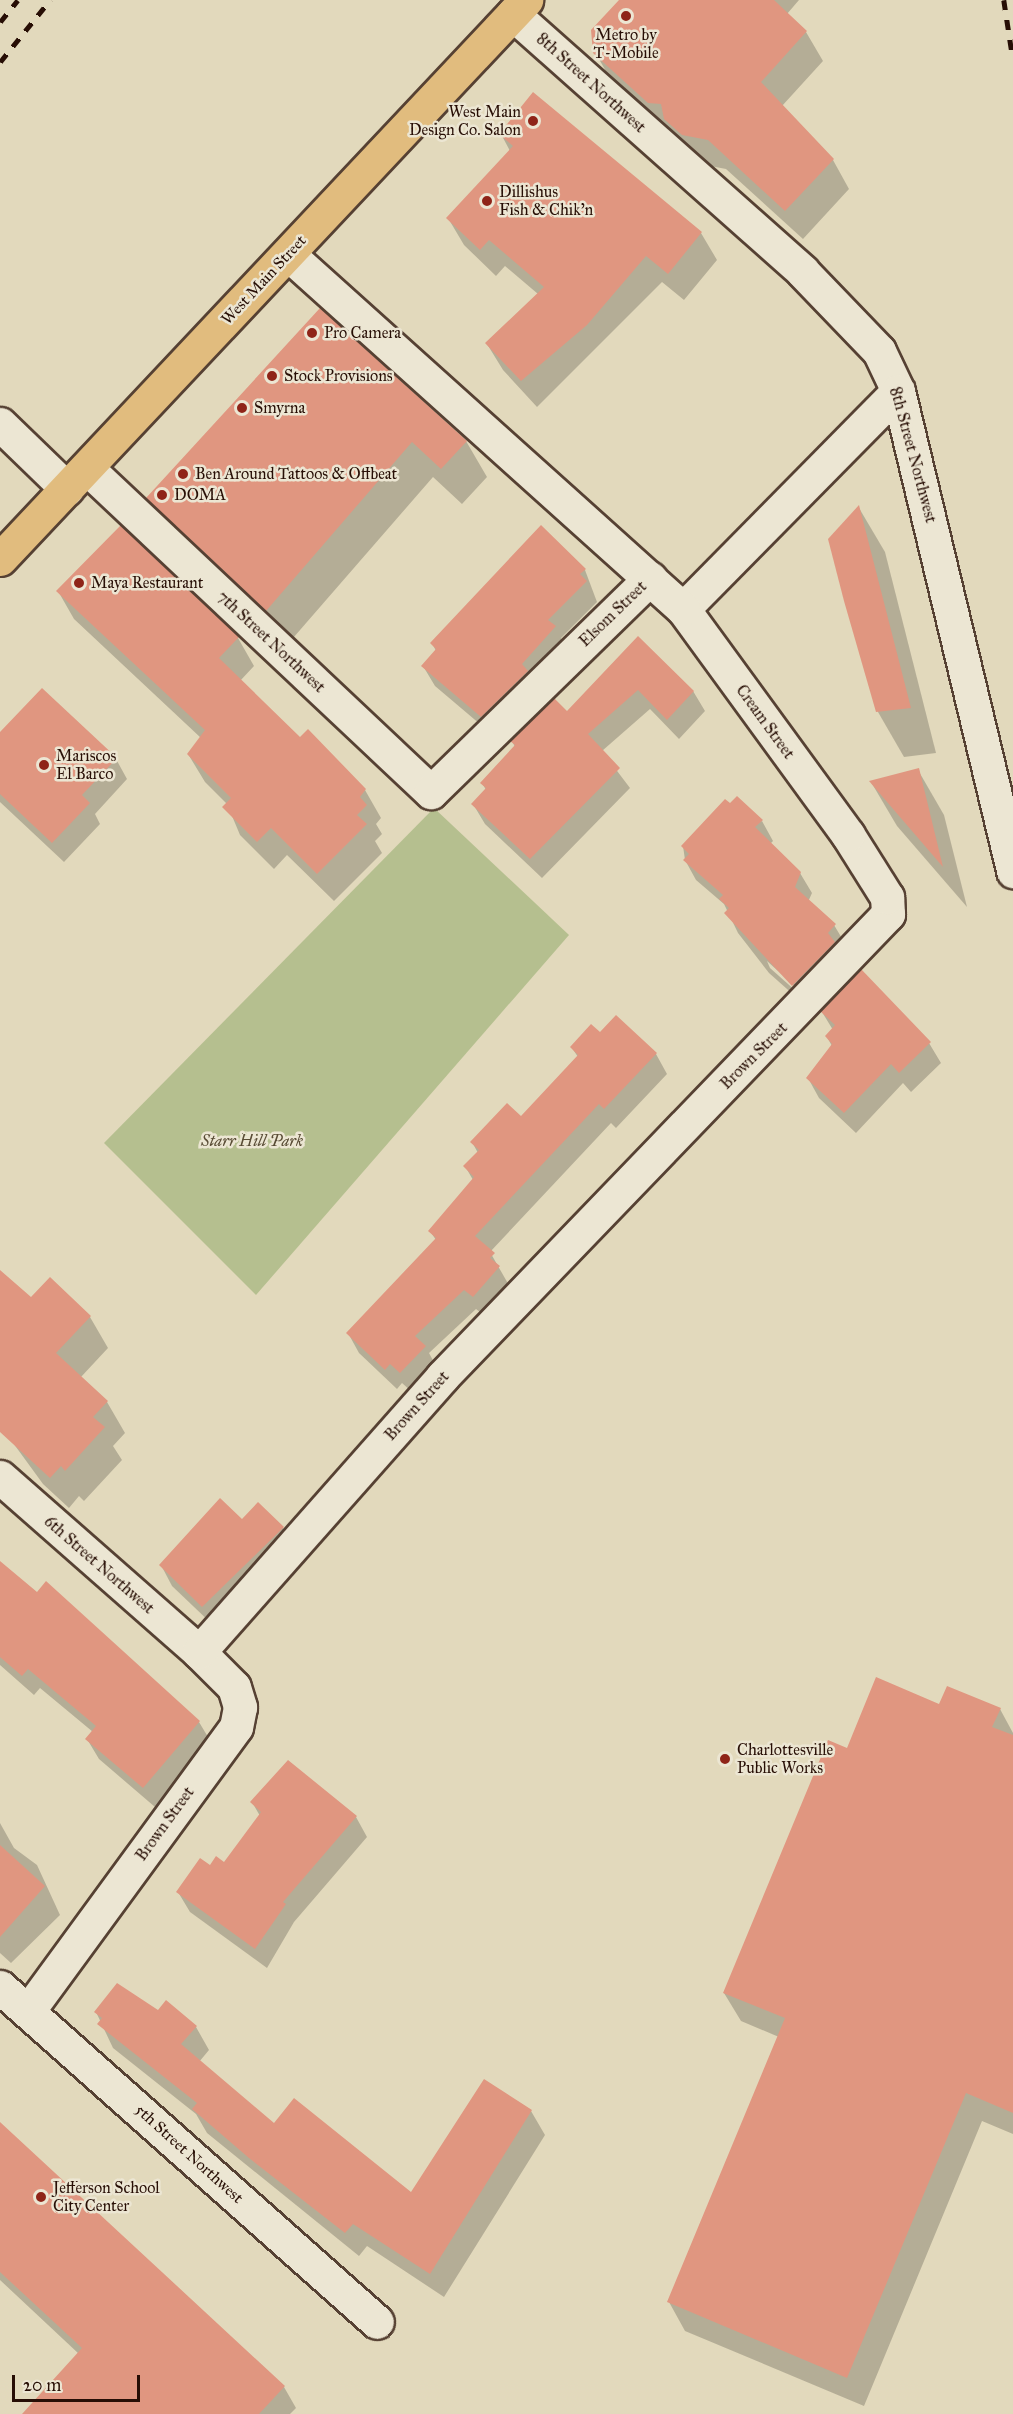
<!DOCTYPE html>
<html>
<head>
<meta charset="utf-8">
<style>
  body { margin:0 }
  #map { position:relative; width:1013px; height:2414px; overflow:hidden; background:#e2d9bc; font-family:"IM FELL Great Primer",serif }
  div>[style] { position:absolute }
  .green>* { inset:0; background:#b5bf8f }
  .shadow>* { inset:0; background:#0003 }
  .building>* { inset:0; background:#e09680 }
  .roads { filter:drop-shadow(2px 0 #564133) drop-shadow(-2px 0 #564133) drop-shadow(0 2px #564133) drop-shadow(0 -2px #564133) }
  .minor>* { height:33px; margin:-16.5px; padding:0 16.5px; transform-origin:16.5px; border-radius:16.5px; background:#ece6d3 }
  .major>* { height:33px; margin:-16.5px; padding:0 16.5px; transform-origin:16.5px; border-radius:16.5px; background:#e1bc7e }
  .rail>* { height:4.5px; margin-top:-2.25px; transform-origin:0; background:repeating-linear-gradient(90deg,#270e05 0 10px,transparent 0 20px) }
  .dots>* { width:16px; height:16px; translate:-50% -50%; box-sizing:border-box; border:3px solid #ece6d3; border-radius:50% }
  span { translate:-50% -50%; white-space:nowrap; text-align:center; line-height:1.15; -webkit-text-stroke:5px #ece6d3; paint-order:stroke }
  .poi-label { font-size:16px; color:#270e05 }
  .right { translate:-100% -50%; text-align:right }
  .left { translate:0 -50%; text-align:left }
  .street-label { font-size:16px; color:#270e05 }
  .park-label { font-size:16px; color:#594c35; font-style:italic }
  .scale { position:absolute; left:12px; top:2375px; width:128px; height:27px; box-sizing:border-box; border:3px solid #270e05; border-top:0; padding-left:8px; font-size:18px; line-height:21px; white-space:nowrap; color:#270e05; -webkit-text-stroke:4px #ece6d3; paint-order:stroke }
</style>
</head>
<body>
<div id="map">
  <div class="green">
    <i style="clip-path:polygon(434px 808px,569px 935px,256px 1295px,104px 1143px)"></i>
  </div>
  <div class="shadow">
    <i style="clip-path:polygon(621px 0,799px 0,787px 14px,806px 32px,823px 61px,782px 106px,833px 160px,849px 189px,803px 239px,726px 169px,700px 164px,673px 132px,612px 82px,595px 52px)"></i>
    <i style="clip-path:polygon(533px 95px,701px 233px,717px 260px,684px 300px,662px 282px,537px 407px,503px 370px,487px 344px,538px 294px,505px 266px,496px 276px,464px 245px,448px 218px,510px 151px,501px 134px)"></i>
    <i style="clip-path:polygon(320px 310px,466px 441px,487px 477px,462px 504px,433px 477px,287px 645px,168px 534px,148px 498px)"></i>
    <i style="clip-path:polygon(859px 508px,885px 552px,936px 753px,904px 757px,878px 712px)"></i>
    <i style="clip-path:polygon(541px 528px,585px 570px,597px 602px,561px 638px,566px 647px,494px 736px,435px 686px,423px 666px,436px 651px,432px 643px)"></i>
    <i style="clip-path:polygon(58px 591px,238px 638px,254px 666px,240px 681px,300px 739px,308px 732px,365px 790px,381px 818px,376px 824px,382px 834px,375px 841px,382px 853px,334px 901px,287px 855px,274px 869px,240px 835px,227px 804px,205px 782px,188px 754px,201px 738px,74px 619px)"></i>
    <i style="clip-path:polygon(638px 638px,693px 691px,705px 711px,679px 739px,650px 709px,602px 751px,630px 788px,542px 878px,485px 824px,473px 804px,486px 790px,482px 783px,515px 747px,512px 741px,567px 713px)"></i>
    <i style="clip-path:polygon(0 735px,116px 759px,127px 779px,95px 814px,100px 824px,64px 862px,0 802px)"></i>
    <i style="clip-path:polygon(918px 770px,944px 815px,967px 907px,897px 826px,871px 782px)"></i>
    <i style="clip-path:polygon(evenodd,762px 821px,773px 841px,770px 844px,800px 873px,812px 893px,808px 902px,834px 925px,846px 945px,805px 1005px,769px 973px,738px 933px,724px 904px,696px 880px,685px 860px,683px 846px,762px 821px,767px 961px,799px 990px,797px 992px,770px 968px,767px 961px)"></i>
    <i style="clip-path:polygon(822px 1012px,929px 1043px,941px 1063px,911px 1092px,903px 1083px,856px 1133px,819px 1098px,808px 1078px,832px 1046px,827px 1037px,833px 1030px)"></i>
    <i style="clip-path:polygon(600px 1034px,656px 1054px,667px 1074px,616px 1128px,611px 1123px,490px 1252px,510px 1287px,485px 1316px,476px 1309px,429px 1353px,436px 1366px,412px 1392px,402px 1383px,397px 1389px,359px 1353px,348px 1333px,436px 1240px,430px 1231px,473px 1180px,465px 1166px,478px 1153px,472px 1142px,521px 1119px,578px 1057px,572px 1048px)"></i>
    <i style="clip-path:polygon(0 1272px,31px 1299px,90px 1317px,108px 1348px,81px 1377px,107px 1402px,125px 1433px,113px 1446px,122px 1460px,84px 1501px,79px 1496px,69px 1508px,43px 1484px,0 1425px)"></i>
    <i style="clip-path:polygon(242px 1521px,283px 1528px,294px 1548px,214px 1626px,172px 1586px,161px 1565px)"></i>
    <i style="clip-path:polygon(0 1563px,199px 1722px,211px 1742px,155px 1807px,99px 1759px,87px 1739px,93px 1732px,40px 1688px,34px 1695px,0 1665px)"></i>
    <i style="clip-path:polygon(1000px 1709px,1013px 1733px,1013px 2134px,982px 2121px,864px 2406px,685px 2331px,669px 2302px,779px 2037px,741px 2021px,724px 1993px,847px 1750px)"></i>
    <i style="clip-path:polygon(288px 1762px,356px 1817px,367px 1837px,294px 1922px,267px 1968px,190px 1912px,178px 1892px,210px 1867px,225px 1864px,260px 1816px,252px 1802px)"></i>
    <i style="clip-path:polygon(0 1823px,14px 1848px,37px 1865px,60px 1915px,11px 1963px,0 1953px)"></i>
    <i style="clip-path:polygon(96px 2012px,158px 2012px,196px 2027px,209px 2050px,199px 2062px,275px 2125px,411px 2194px,531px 2111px,545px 2135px,444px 2297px,367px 2246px,359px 2256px,207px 2133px,196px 2114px,113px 2048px)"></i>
    <i style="clip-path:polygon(0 2124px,284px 2387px,296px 2408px,290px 2414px,24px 2414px,79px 2354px,0 2280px)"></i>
  </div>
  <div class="building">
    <i style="clip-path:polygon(619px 0,774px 0,807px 31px,761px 82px,834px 159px,785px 211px,708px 140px,682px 135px,664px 119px,661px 104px,648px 103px,593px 53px,591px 30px)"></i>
    <i style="clip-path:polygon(533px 92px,702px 232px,668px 274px,646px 256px,587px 325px,521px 381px,485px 343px,544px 287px,489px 240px,480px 250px,446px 218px,513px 146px,499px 134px)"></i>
    <i style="clip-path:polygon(320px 308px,467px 441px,441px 469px,412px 442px,266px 611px,146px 498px)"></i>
    <i style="clip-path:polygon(859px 505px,911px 708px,876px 712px,844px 601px,828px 539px)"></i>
    <i style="clip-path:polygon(121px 525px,239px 637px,219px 658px,300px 737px,308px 729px,366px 789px,360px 797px,367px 805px,357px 815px,367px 824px,317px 874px,271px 828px,257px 842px,222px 807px,231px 798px,187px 754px,205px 730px,56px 591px)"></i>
    <i style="clip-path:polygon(541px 525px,586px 569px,580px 574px,587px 581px,548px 620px,556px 626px,522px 664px,528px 671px,481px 717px,421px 666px,436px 649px,430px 643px)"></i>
    <i style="clip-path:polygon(638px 636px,694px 691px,667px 720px,638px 690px,588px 734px,620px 768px,530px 859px,471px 804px,486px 788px,480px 783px,515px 745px,510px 741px,554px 698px,567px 711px)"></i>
    <i style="clip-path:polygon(42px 688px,117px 758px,82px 795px,90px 803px,52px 843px,0 794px,0 732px)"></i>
    <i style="clip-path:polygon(919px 768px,943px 867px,869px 781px)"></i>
    <i style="clip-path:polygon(737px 796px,763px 820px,755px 827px,801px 872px,795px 887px,836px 924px,828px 933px,835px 942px,792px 986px,724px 913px,729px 908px,719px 899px,723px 895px,683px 860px,689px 854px,681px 846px,725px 799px,730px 803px)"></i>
    <i style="clip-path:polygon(861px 969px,931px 1042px,899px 1073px,891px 1064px,844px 1113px,806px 1078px,832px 1044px,825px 1036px,835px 1025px,820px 1011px)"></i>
    <i style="clip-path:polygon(616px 1015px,657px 1053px,604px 1109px,599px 1104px,475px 1236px,495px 1253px,490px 1258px,500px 1266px,473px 1297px,464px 1290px,415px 1336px,426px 1346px,400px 1373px,390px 1364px,385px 1370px,346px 1333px,436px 1238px,428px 1231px,474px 1177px,463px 1166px,479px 1150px,470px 1142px,507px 1103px,521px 1116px,578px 1055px,570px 1047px,591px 1024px,600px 1032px)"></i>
    <i style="clip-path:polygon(0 1270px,31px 1297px,50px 1277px,91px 1316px,56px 1353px,108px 1401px,93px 1417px,105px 1427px,65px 1471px,61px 1466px,50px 1478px,0 1432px)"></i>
    <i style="clip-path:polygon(220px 1498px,242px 1519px,258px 1502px,284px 1527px,202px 1607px,159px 1565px)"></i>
    <i style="clip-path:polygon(0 1561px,37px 1592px,46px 1581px,200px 1721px,143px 1788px,85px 1739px,96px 1726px,28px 1669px,22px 1676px,0 1657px)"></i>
    <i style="clip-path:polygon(876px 1677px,939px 1704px,947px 1686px,1001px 1708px,992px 1727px,1013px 1735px,1013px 2113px,966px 2093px,847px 2378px,667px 2302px,785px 2018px,723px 1993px,828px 1740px,847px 1748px)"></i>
    <i style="clip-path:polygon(288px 1760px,357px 1816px,283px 1902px,286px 1904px,255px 1949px,176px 1892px,200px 1858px,210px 1865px,216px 1856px,224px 1862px,261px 1812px,250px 1802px)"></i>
    <i style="clip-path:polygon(0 1845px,45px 1886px,0 1937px)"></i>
    <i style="clip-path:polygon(117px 1983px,158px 2010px,166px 2000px,197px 2026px,181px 2044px,274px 2123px,294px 2098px,411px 2192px,484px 2079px,532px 2110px,430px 2274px,353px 2224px,345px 2233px,249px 2158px,192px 2109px,197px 2103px,97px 2024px,102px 2018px,94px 2012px)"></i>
    <i style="clip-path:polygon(0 2122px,285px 2386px,259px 2414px,22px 2414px,82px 2348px,0 2272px)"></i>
  </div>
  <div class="roads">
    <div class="minor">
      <i style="left:513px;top:14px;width:387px;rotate:41.6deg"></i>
      <i style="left:802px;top:271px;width:111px;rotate:46.1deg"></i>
      <i style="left:879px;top:351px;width:44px;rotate:64.6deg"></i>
      <i style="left:898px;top:391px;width:494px;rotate:76.5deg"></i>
      <i style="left:0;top:424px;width:93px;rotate:44.1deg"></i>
      <i style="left:88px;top:469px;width:471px;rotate:43.3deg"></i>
      <i style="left:431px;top:792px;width:306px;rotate:-44.3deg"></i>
      <i style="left:683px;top:609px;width:306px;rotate:-45.4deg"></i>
      <i style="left:0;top:1477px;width:265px;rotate:41.3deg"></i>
      <i style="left:199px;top:1652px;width:49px;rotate:45deg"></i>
      <i style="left:234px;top:1687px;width:21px;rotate:73deg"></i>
      <i style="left:240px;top:1707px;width:20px;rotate:101deg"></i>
      <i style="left:236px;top:1727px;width:352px;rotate:126.2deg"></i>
      <i style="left:199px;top:1652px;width:367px;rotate:-48.5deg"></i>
      <i style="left:442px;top:1377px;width:643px;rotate:-46.07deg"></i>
      <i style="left:888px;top:914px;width:17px;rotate:-93deg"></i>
      <i style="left:887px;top:897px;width:73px;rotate:-122.2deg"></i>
      <i style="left:848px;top:835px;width:280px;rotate:-126.1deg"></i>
      <i style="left:683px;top:609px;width:531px;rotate:-138.05deg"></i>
      <i style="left:0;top:1987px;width:504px;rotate:41.62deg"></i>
    </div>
    <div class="major">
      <i style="left:0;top:559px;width:768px;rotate:-46.74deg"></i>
    </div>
  </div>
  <div class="rail">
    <i style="left:1004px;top:0;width:60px;rotate:81.3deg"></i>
    <i style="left:0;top:22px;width:28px;rotate:-51deg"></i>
    <i style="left:0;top:62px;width:80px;rotate:-51.1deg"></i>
  </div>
  <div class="dots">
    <i style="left:626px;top:16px;background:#8f2418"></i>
    <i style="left:533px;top:121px;background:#8f2418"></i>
    <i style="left:487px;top:201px;background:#8f2418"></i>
    <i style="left:312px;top:333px;background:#8f2418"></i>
    <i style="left:272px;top:376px;background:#8f2418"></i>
    <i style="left:242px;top:408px;background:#8f2418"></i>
    <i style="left:183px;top:474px;background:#8f2418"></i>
    <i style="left:162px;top:495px;background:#8f2418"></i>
    <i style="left:79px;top:583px;background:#8f2418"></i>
    <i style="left:44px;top:765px;background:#8f2418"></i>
    <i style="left:725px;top:1759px;background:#8f2418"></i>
    <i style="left:41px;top:2197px;background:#8f2418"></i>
  </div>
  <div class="poi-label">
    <span style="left:626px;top:44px">Metro by<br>T-Mobile</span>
    <span class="right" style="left:521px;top:121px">West Main<br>Design Co. Salon</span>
    <span class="left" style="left:499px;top:201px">Dillishus<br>Fish &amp; Chik'n</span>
    <span class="left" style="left:324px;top:333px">Pro Camera</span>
    <span class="left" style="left:284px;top:376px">Stock Provisions</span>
    <span class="left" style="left:254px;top:408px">Smyrna</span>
    <span class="left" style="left:195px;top:474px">Ben Around Tattoos &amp; Offbeat</span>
    <span class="left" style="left:174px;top:495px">DOMA</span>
    <span class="left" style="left:91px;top:583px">Maya Restaurant</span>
    <span class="left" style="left:56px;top:765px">Mariscos<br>El Barco</span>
    <span class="left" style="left:737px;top:1759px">Charlottesville<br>Public Works</span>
    <span class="left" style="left:53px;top:2197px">Jefferson School<br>City Center</span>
  </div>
  <div class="street-label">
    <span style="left:591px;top:83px;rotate:42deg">8th Street Northwest</span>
    <span style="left:264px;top:280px;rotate:-47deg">West Main Street</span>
    <span style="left:913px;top:455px;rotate:75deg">8th Street Northwest</span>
    <span style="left:613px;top:614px;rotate:-44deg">Elsom Street</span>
    <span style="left:271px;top:642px;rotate:43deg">7th Street Northwest</span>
    <span style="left:765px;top:722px;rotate:54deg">Cream Street</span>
    <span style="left:754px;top:1056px;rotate:-45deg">Brown Street</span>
    <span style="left:417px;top:1406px;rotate:-48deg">Brown Street</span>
    <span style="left:99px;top:1565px;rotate:41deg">6th Street Northwest</span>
    <span style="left:165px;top:1824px;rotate:-54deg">Brown Street</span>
    <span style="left:189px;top:2154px;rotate:42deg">5th Street Northwest</span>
  </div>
  <div class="park-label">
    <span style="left:252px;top:1141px">Starr Hill Park</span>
  </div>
  <div class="scale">20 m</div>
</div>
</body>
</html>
